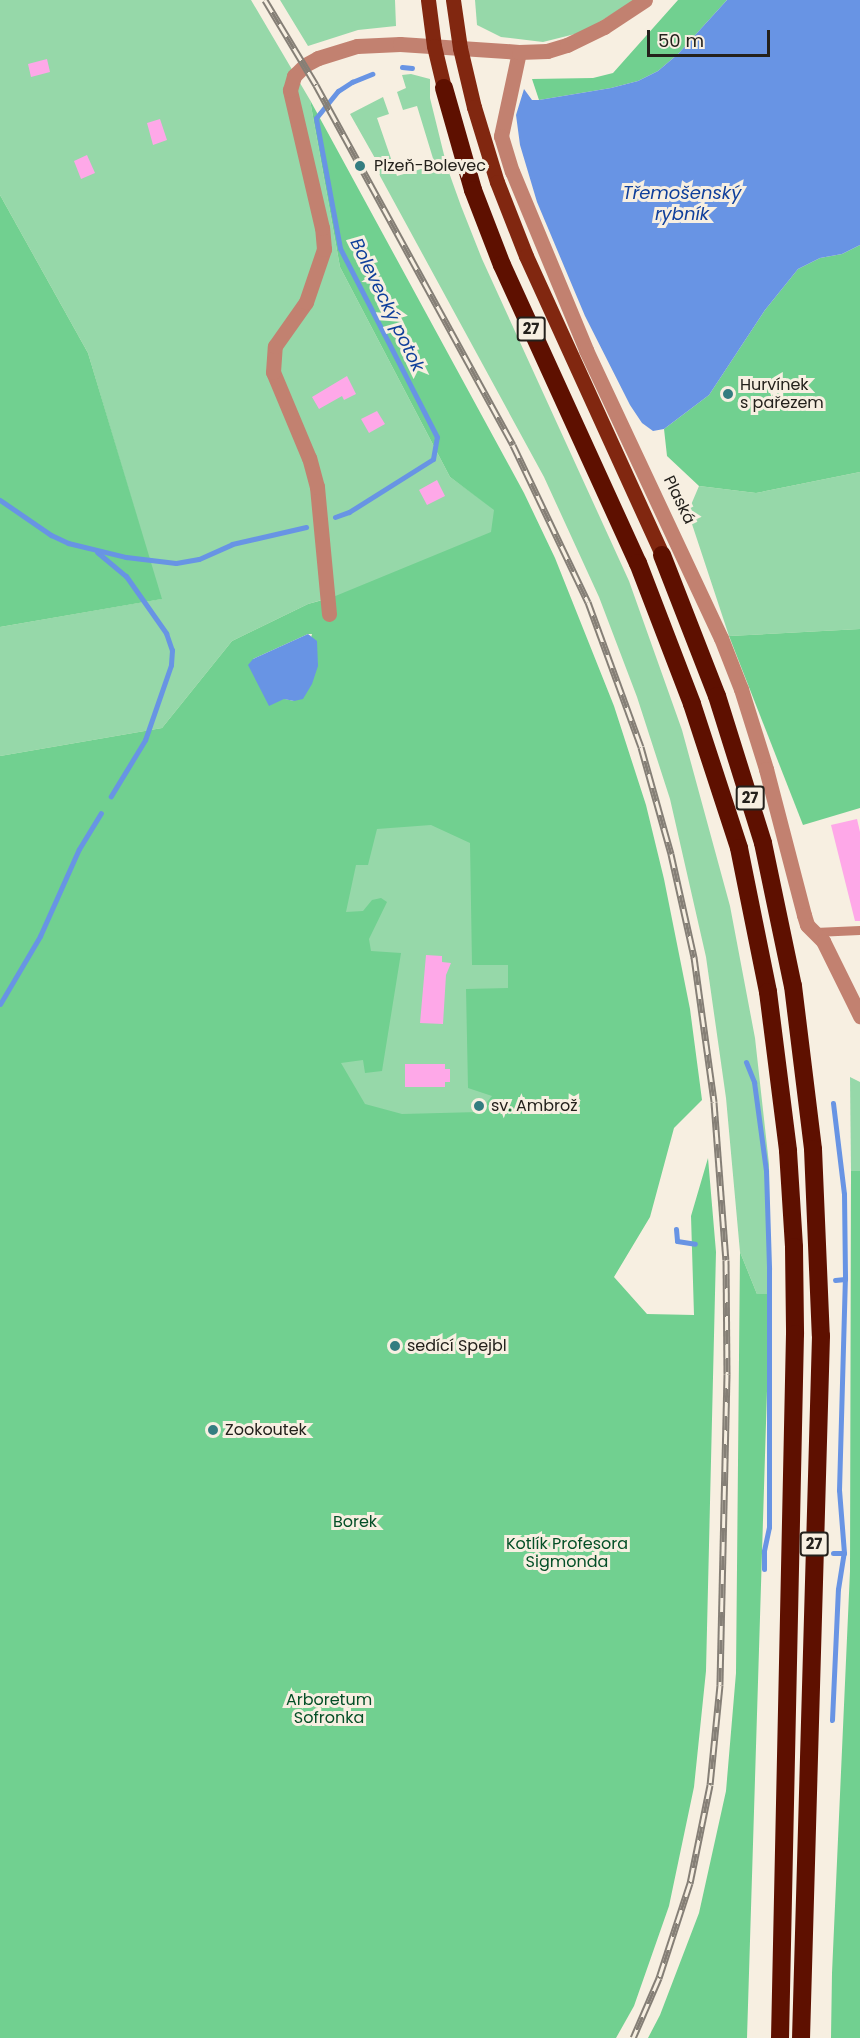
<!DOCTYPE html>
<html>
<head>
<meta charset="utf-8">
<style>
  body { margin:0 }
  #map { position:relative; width:860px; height:2038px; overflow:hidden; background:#f7efe1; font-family:Poppins,sans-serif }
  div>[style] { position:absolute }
  .green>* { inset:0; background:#96d8a9 }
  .forest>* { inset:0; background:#71d090 }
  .water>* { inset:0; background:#6894e4 }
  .stream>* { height:5px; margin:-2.5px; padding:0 2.5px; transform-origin:2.5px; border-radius:2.5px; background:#6894e4 }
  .building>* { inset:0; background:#fea8e8 }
  .lane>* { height:9px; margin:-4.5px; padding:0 4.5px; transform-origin:4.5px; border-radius:4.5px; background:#c28170 }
  .street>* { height:15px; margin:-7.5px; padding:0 7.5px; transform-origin:7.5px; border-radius:7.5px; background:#c28170 }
  .primary>* { height:15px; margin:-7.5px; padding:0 7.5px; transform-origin:7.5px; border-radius:7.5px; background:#812710 }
  .highway>* { height:18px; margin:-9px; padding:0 9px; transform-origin:9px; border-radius:9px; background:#5e1000 }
  .rail>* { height:7px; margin-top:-3.5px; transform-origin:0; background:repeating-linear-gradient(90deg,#f7efe1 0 14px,#857f76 0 28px); box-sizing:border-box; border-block:2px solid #857f76 }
  .dots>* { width:16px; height:16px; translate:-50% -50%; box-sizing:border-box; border:3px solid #f7efe1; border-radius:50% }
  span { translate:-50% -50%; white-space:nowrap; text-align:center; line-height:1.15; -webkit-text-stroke:6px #f7efe1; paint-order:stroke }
  .shield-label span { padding:2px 4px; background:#f7efe1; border:2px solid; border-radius:4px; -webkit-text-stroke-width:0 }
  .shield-label { font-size:15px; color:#24211c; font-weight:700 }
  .poi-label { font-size:16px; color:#24211c }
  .left { translate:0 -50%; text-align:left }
  .street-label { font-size:16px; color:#24211c }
  .park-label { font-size:16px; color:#044f27 }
  .water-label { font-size:18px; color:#0f3f9b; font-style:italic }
  .scale { position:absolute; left:647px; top:30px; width:123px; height:27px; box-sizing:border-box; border:3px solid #24211c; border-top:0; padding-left:8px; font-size:18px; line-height:21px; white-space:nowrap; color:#24211c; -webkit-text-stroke:4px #f7efe1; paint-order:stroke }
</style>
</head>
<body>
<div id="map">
  <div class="green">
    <i style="clip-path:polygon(0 0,251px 0,310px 100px,340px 267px,450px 477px,494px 509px,665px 1007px,219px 1337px,332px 597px,308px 604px,232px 641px,162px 728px,0 756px,0 627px,161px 599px,88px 353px,0 195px)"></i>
    <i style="clip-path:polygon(280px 0,395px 0,396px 26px,358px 30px,308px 46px)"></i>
    <i style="clip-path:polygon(475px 0,635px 0,583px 32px,543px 42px,501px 37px,477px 25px)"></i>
    <i style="clip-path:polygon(411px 74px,430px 79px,430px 98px,447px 167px,461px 206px,482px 259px,629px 581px,682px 730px,730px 906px,755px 1038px,769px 1164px,770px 1294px,757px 1294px,740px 1252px,726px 1098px,706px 957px,670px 799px,637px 697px,599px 597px,544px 477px,380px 176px,376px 160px,350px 114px,383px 97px,389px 114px,377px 118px,397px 176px,435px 165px,417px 106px,403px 110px,397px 92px,406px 88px,402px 75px)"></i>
    <i style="clip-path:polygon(860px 472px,860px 629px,729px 636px,688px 512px,699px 486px,756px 493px)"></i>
    <i style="clip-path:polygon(850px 1077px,860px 1082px,860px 1171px,851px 1171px)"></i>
  </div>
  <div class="forest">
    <i style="clip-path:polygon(678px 0,727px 0,678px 54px,658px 71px,638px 81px,611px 88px,539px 100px,532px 79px,593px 78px,613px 73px)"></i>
    <i style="clip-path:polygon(evenodd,310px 100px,524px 493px,555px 558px,614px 706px,646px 805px,664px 879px,690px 1009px,702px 1100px,674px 1128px,650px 1217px,614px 1277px,647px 1314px,694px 1315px,691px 1216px,708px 1158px,716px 1252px,706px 1671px,694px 1787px,669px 1906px,634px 2006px,616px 2038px,0 2038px,0 756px,162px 728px,232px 641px,308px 604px,333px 597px,491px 532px,494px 510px,450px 477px,340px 267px,310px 100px,308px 634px,312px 634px,294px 701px,285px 699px,253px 659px,308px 634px,310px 100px,431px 825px,470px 843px,472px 965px,508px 965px,508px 988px,466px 989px,468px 1088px,492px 1096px,479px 1112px,402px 1114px,365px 1104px,341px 1063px,363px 1060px,365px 1073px,382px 1071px,401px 953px,371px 951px,369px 939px,387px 902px,381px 898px,372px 900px,363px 911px,346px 912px,356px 865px,368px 865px,377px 829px,431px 825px)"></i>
    <i style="clip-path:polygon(0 195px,88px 353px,162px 599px,0 627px)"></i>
    <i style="clip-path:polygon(860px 245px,860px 472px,756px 493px,699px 486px,667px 456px,664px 429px,709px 395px,765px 310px,798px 269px,820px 258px,842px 254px)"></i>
    <i style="clip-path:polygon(860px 629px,860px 808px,803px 825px,729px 636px)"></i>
    <i style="clip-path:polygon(851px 1171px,860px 1171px,860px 2038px,831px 2038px,832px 1973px,850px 1571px)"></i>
    <i style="clip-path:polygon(740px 1252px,757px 1294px,770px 1294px,747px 2038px,648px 2038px,660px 2015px,699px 1913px,726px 1791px,736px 1673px)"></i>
  </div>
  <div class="water">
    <i style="clip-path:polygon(727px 0,860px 0,860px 245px,842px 254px,820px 258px,798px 269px,765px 310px,709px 395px,664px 429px,653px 431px,642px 423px,630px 405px,585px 316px,537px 202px,520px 145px,516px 115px,524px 89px,532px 100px,539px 100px,611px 88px,638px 81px,658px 71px,678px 54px)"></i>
    <i style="clip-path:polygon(308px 634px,317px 641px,318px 666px,312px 684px,303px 699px,294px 701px,284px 699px,269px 706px,248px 665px,253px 659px)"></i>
  </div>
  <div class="stream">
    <i style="left:402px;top:67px;width:10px;rotate:6deg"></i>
    <i style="left:0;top:500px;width:62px;rotate:34.5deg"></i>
    <i style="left:51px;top:535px;width:19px;rotate:25deg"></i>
    <i style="left:68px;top:543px;width:60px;rotate:13.6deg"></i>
    <i style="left:126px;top:557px;width:50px;rotate:6.8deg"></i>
    <i style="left:176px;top:563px;width:23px;rotate:-10deg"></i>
    <i style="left:199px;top:559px;width:36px;rotate:-24deg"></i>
    <i style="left:232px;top:544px;width:76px;rotate:-12.9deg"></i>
    <i style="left:335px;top:517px;width:15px;rotate:-20deg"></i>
    <i style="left:349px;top:512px;width:99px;rotate:-32.2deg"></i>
    <i style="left:433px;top:459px;width:22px;rotate:-80deg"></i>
    <i style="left:437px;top:437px;width:212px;rotate:-117.2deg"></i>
    <i style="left:340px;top:248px;width:132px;rotate:-100.5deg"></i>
    <i style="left:316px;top:118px;width:35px;rotate:-51deg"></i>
    <i style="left:338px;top:91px;width:17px;rotate:-33deg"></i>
    <i style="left:352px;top:82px;width:22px;rotate:-22deg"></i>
    <i style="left:97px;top:552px;width:38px;rotate:40deg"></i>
    <i style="left:126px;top:576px;width:70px;rotate:54.9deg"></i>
    <i style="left:166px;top:633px;width:18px;rotate:71deg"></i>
    <i style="left:172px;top:650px;width:15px;rotate:94deg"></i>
    <i style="left:171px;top:665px;width:79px;rotate:109.1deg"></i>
    <i style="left:145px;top:740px;width:66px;rotate:121.3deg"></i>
    <i style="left:0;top:1004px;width:79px;rotate:-59.5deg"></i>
    <i style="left:40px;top:936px;width:95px;rotate:-65.9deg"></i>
    <i style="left:79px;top:849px;width:42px;rotate:-58.6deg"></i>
    <i style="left:746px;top:1062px;width:22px;rotate:68deg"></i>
    <i style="left:754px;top:1082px;width:90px;rotate:82.3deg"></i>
    <i style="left:766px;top:1171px;width:98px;rotate:88.2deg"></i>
    <i style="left:769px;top:1269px;width:258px;rotate:90deg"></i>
    <i style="left:769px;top:1527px;width:25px;rotate:102deg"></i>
    <i style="left:764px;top:1551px;width:18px;rotate:90deg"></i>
    <i style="left:833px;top:1103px;width:92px;rotate:83.1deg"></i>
    <i style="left:844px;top:1194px;width:85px;rotate:89.3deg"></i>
    <i style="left:676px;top:1229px;width:12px;rotate:85deg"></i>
    <i style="left:677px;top:1241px;width:18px;rotate:9deg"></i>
    <i style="left:833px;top:1553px;width:11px"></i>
    <i style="left:844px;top:1553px;width:63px;rotate:-94.5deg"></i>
    <i style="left:839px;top:1490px;width:211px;rotate:-88.4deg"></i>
    <i style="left:845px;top:1279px;width:10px;rotate:174deg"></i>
    <i style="left:832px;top:1720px;width:131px;rotate:-87.4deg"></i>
    <i style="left:838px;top:1589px;width:36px;rotate:-81deg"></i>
  </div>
  <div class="building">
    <i style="clip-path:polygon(47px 59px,50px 72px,31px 77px,28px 64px)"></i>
    <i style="clip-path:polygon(160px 119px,167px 140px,153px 145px,147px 123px)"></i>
    <i style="clip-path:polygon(87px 155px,95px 173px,81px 179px,74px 161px)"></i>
    <i style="clip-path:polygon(347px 376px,356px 394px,344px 400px,342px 396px,319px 409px,312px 397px)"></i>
    <i style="clip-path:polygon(377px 411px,385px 424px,369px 433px,361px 419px)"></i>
    <i style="clip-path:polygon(437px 480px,445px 496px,427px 505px,419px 490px)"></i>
    <i style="clip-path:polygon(857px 819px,860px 832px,860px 921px,855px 921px,831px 825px)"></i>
    <i style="clip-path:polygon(426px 955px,442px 956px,442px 962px,451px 963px,446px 975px,443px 1024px,420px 1023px)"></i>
    <i style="clip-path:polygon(405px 1064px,445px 1064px,445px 1069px,450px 1069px,450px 1082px,445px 1082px,445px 1087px,405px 1087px)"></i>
  </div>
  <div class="lane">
    <i style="left:815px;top:932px;width:45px;rotate:-2.5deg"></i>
  </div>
  <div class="street">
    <i style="left:519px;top:52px;width:86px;rotate:102.1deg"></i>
    <i style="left:501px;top:136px;width:37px;rotate:73deg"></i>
    <i style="left:512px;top:171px;width:194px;rotate:67.5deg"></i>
    <i style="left:586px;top:350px;width:318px;rotate:64.9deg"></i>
    <i style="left:721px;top:638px;width:55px;rotate:68.6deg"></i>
    <i style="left:741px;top:689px;width:84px;rotate:72.6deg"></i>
    <i style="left:766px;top:769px;width:151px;rotate:75.4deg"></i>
    <i style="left:804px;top:915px;width:10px;rotate:73deg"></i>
    <i style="left:807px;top:925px;width:23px;rotate:45deg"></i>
    <i style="left:823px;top:941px;width:84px;rotate:63.7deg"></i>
    <i style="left:329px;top:614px;width:128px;rotate:-95.4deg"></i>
    <i style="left:317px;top:487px;width:30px;rotate:-105deg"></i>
    <i style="left:309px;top:458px;width:93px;rotate:-112.7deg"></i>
    <i style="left:273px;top:372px;width:26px;rotate:-86deg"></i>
    <i style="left:275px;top:346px;width:54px;rotate:-54.8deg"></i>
    <i style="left:306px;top:302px;width:56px;rotate:-71.2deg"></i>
    <i style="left:324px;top:249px;width:21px;rotate:-95deg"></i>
    <i style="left:322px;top:228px;width:142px;rotate:-103.1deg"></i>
    <i style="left:290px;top:90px;width:15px;rotate:-74deg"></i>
    <i style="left:294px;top:76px;width:16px;rotate:-45deg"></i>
    <i style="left:305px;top:65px;width:15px;rotate:-28deg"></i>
    <i style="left:318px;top:58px;width:41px;rotate:-17.1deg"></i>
    <i style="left:357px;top:46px;width:43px;rotate:-2.7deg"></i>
    <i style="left:400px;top:44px;width:119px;rotate:3.8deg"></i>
    <i style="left:519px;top:52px;width:28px;rotate:-2deg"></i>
    <i style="left:547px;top:51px;width:21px;rotate:-17deg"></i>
    <i style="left:567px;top:45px;width:41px;rotate:-25.9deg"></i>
    <i style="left:604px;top:27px;width:49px;rotate:-33.4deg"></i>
  </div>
  <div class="primary">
    <i style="left:428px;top:0;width:46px;rotate:82.6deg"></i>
    <i style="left:434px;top:46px;width:43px;rotate:76.6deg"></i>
    <i style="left:453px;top:0;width:49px;rotate:81.7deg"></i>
    <i style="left:460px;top:48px;width:61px;rotate:76.7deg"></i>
    <i style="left:474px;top:107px;width:78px;rotate:73deg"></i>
    <i style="left:497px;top:182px;width:79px;rotate:68.6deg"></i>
    <i style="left:526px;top:256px;width:328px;rotate:65.5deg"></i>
  </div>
  <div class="highway">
    <i style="left:444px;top:88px;width:106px;rotate:74.1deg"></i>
    <i style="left:473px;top:190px;width:80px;rotate:68.9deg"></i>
    <i style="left:502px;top:265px;width:328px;rotate:65.5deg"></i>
    <i style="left:638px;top:563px;width:151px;rotate:69deg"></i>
    <i style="left:692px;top:704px;width:151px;rotate:71.9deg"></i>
    <i style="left:739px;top:848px;width:147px;rotate:78.6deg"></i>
    <i style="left:768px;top:992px;width:160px;rotate:82.8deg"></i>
    <i style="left:788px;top:1151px;width:96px;rotate:86.4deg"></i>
    <i style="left:794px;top:1247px;width:87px;rotate:89.3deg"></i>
    <i style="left:795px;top:1334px;width:704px;rotate:91.22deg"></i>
    <i style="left:662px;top:555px;width:151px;rotate:68.7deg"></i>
    <i style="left:717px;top:696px;width:154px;rotate:72.6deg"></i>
    <i style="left:763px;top:843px;width:146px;rotate:78.2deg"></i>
    <i style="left:793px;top:986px;width:164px;rotate:83deg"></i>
    <i style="left:813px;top:1149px;width:187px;rotate:87.6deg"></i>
    <i style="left:821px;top:1336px;width:702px;rotate:91.63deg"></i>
  </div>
  <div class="rail">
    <i style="left:265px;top:0;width:99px;rotate:59deg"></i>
    <i style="left:316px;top:85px;width:410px;rotate:61.3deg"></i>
    <i style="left:513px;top:445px;width:174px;rotate:64.5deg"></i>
    <i style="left:588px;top:602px;width:154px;rotate:69.9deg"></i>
    <i style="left:641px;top:747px;width:111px;rotate:74.3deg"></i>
    <i style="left:671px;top:854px;width:106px;rotate:77.4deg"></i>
    <i style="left:694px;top:957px;width:146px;rotate:82.1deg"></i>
    <i style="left:714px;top:1102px;width:158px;rotate:85.7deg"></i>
    <i style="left:726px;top:1260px;width:114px;rotate:89.5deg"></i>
    <i style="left:727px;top:1374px;width:311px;rotate:91.3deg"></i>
    <i style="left:720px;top:1685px;width:100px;rotate:95.7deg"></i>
    <i style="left:710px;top:1785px;width:100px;rotate:101.5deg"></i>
    <i style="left:690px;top:1883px;width:100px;rotate:108.1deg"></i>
    <i style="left:659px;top:1978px;width:65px;rotate:113.4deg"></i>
  </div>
  <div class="dots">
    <i style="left:360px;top:166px;background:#347d80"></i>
    <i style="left:728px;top:394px;background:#347d80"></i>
    <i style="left:479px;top:1106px;background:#347d80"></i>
    <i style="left:395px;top:1346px;background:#347d80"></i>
    <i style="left:213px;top:1430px;background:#347d80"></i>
  </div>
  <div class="shield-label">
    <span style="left:531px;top:329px">27</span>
    <span style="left:750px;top:798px">27</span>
    <span style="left:814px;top:1544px">27</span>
  </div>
  <div class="poi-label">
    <span class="left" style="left:374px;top:166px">Plzeň-Bolevec</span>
    <span class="left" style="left:740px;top:394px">Hurvínek<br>s pařezem</span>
    <span class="left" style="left:491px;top:1106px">sv. Ambrož</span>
    <span class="left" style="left:407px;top:1346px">sedící Spejbl</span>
    <span class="left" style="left:225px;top:1430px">Zookoutek</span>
  </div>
  <div class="street-label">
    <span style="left:679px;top:500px;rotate:64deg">Plaská</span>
  </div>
  <div class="park-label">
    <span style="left:355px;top:1522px">Borek</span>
    <span style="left:567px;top:1553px">Kotlík Profesora<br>Sigmonda</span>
    <span style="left:329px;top:1709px">Arboretum<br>Sofronka</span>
  </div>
  <div class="water-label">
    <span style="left:682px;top:204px">Třemošenský<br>rybník</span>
    <span style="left:387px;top:305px;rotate:64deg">Bolevecký potok</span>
  </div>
  <div class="scale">50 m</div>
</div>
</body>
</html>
